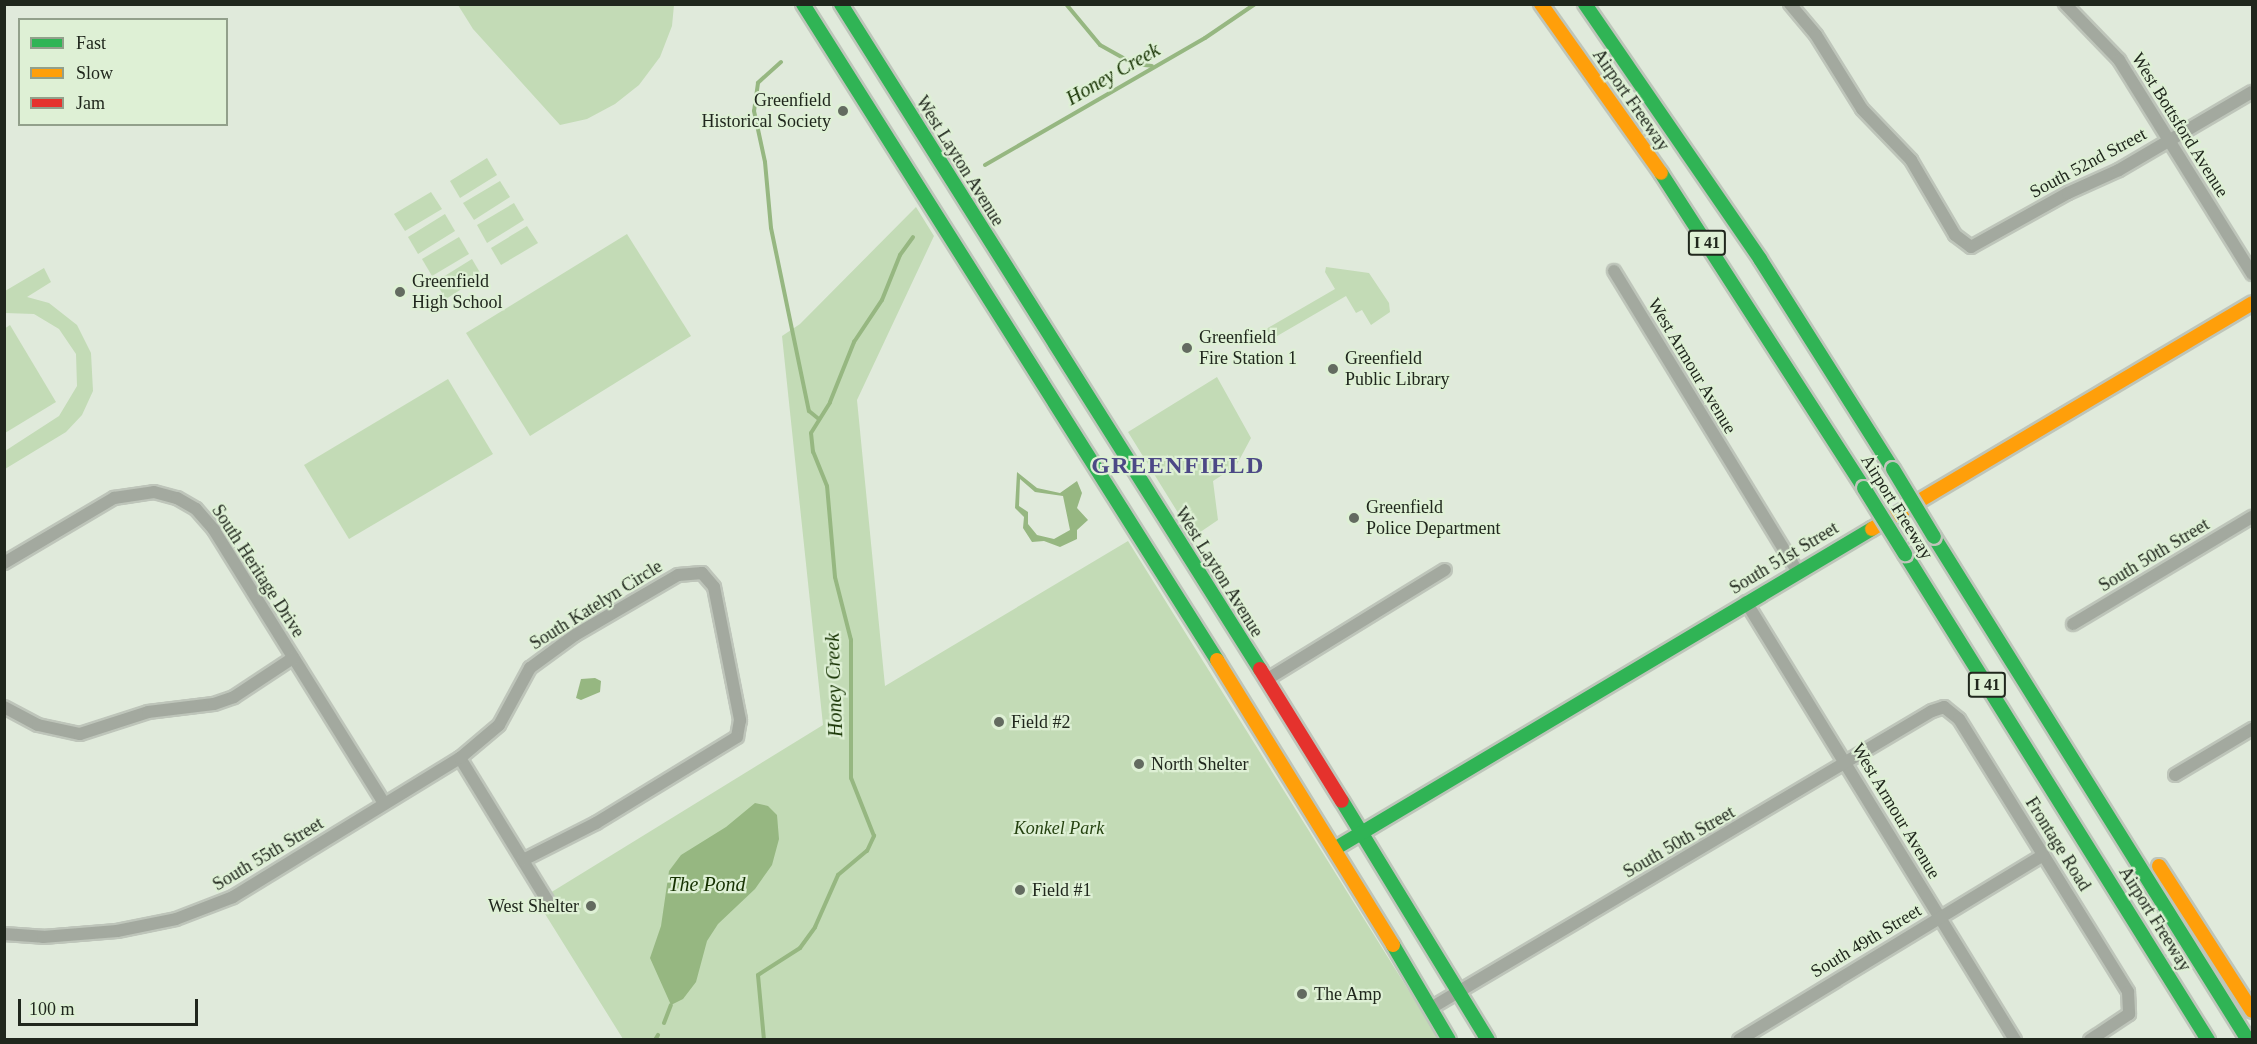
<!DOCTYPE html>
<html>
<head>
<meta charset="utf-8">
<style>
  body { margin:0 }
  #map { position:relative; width:2257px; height:1044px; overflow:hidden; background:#e0eadb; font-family:Georgia,serif }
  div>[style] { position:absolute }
  .green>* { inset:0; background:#c3dbb6 }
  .water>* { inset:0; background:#96b781 }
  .stream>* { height:4px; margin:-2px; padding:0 2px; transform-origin:2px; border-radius:2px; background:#96b781 }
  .roads { filter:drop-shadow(2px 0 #bec5ba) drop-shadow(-2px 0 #bec5ba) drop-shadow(0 2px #bec5ba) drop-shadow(0 -2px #bec5ba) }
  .street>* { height:12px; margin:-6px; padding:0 6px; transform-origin:6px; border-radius:6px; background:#a3a99f }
  .fast>* { height:14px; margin:-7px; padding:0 7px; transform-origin:7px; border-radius:7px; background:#30b455 }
  .slow>* { height:14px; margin:-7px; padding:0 7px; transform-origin:7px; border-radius:7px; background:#ff9f0a }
  .jam>* { height:14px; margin:-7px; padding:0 7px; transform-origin:7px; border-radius:7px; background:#e5322d }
  .bridges { filter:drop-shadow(2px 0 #bec5ba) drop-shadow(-2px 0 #bec5ba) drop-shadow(0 2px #bec5ba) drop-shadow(0 -2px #bec5ba) }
  .fast-bridge>* { height:14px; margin:-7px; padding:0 7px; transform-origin:7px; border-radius:7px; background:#30b455 }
  .dots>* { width:16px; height:16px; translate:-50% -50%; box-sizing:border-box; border:3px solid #def0d5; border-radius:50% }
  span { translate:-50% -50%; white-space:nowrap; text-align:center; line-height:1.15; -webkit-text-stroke:4.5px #def0d5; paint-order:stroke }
  .shield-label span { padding:2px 4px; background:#def0d5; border:2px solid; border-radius:4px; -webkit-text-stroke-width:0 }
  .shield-label { font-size:16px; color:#20271d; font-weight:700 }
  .street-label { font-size:18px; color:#20271d }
  .poi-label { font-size:18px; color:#20271d }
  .right { translate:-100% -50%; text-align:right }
  .left { translate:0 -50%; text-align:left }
  .park-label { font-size:18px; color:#254210; font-style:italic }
  .water-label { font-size:20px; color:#153100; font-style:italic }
  .district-label { font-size:24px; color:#4c4886; font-weight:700; letter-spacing:1.5px }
  .frame { position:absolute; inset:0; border:6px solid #20271d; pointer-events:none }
  .legend { position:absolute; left:18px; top:18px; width:210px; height:108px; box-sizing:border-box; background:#def0d5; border:2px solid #92a08b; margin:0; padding:8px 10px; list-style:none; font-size:18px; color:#20271d }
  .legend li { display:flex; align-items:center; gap:12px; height:30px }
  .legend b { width:30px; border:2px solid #92a08b }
  .scale { position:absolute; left:18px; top:999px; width:180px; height:27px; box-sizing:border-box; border:3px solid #20271d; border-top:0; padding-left:8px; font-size:18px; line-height:21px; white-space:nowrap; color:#20271d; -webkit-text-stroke:4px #def0d5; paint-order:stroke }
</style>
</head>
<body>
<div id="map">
  <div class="green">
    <i style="clip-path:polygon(458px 5px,457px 5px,674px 5px,672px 26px,660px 57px,639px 85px,615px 104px,587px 119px,560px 125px,473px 29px)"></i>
    <i style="clip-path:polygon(487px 158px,497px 175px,460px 198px,450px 181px)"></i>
    <i style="clip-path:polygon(500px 181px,510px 197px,474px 220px,463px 203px)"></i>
    <i style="clip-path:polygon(431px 192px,442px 209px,405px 231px,394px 214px)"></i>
    <i style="clip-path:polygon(514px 203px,524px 220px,487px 243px,477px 225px)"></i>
    <i style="clip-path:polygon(916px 207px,934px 236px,857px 400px,885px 686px,1128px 541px,1439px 1039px,623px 1039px,537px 901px,823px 725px,782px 336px,800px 324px)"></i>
    <i style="clip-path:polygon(445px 214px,455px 231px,418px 254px,408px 237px)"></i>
    <i style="clip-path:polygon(527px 226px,538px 243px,501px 265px,491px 248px)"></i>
    <i style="clip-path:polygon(627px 234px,691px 336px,530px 436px,466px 333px)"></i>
    <i style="clip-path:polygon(459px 237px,469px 254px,432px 276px,422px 259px)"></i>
    <i style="clip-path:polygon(472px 259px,482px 276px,446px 299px,435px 282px)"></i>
    <i style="clip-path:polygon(1326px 267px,1369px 273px,1389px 303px,1390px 312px,1371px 325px,1362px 310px,1356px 313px,1346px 296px,1272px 339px,1266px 329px,1335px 289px,1325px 272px)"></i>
    <i style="clip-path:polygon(44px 268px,51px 282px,27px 297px,49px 303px,77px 325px,91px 353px,93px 391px,82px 415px,66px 432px,5px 469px,5px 451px,59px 416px,77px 386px,76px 354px,59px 329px,34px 314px,5px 313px,5px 291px)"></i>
    <i style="clip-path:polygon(10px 325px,56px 402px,5px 433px,4px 329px)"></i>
    <i style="clip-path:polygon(1217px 377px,1251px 438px,1236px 466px,1213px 481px,1218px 520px,1193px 537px,1128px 432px)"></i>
    <i style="clip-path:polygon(448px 379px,493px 454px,349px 539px,304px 465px)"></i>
  </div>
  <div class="water">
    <i style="clip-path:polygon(evenodd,1017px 472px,1037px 488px,1060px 493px,1077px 481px,1082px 493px,1077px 508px,1088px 520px,1077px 530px,1077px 539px,1060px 547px,1044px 541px,1032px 542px,1023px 528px,1024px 517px,1015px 508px,1017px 472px,1020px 479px,1035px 492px,1063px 496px,1070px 530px,1054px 539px,1037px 535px,1028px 524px,1028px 512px,1019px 506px,1020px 479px)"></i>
    <i style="clip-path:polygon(595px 678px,601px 681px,600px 692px,581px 700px,576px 698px,581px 679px)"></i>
    <i style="clip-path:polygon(755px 803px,768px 806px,777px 815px,779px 839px,772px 865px,755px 889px,718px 924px,707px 941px,696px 982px,683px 999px,671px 1005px,650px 958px,661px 926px,669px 871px,681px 855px,726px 827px)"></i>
  </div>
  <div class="stream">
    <i style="left:1066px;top:4px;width:53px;rotate:50.3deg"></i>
    <i style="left:1100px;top:45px;width:39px;rotate:29deg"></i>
    <i style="left:1134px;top:64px;width:18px;rotate:6deg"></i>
    <i style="left:781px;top:62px;width:31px;rotate:138deg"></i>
    <i style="left:758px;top:83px;width:28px;rotate:98deg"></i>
    <i style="left:754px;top:111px;width:52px;rotate:77.8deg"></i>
    <i style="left:765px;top:162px;width:66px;rotate:84.8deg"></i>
    <i style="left:771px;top:228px;width:187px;rotate:78.3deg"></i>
    <i style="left:809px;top:411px;width:13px;rotate:39deg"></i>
    <i style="left:985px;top:165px;width:254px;rotate:-30deg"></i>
    <i style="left:1205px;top:38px;width:60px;rotate:-34.2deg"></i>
    <i style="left:664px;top:1023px;width:19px;rotate:-69deg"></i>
    <i style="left:655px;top:1040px;width:6px;rotate:-59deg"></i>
    <i style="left:764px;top:1040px;width:65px;rotate:-95.3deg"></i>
    <i style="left:758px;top:975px;width:50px;rotate:-32.7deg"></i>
    <i style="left:800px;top:948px;width:26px;rotate:-54deg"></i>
    <i style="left:815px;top:927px;width:57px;rotate:-66.1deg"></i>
    <i style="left:838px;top:875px;width:38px;rotate:-40deg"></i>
    <i style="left:867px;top:851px;width:17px;rotate:-65deg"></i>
    <i style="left:874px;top:836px;width:62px;rotate:-111.6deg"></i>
    <i style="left:851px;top:778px;width:138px;rotate:-90deg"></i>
    <i style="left:851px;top:640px;width:65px;rotate:-104.3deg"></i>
    <i style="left:835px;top:577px;width:91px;rotate:-95deg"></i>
    <i style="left:827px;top:486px;width:37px;rotate:-112deg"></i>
    <i style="left:813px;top:452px;width:19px;rotate:-96deg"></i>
    <i style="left:811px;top:433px;width:36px;rotate:-58deg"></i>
    <i style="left:830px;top:402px;width:65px;rotate:-68.2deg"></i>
    <i style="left:854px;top:342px;width:50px;rotate:-56.3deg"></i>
    <i style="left:882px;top:300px;width:48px;rotate:-68.2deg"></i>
    <i style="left:900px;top:255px;width:22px;rotate:-54deg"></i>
  </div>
  <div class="roads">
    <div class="street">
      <i style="left:1790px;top:4px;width:40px;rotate:50deg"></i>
      <i style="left:1816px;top:35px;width:87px;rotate:58.1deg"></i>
      <i style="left:1862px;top:109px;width:71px;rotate:46.1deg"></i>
      <i style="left:1911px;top:160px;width:87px;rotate:59.6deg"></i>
      <i style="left:1955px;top:235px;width:20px;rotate:37deg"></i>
      <i style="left:1971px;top:247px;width:111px;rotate:-29.1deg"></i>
      <i style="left:2068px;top:193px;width:56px;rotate:-24.3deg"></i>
      <i style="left:2119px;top:170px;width:154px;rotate:-30.4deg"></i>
      <i style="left:2065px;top:4px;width:78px;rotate:46deg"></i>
      <i style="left:2119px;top:60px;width:252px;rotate:58.1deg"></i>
      <i style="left:1614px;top:271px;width:351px;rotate:58.6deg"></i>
      <i style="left:4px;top:563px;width:128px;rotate:-30.6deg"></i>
      <i style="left:114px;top:498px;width:40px;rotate:-8.5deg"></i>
      <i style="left:154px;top:492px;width:24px;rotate:15deg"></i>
      <i style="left:177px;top:498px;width:22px;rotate:30deg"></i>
      <i style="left:196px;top:509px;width:28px;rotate:49deg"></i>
      <i style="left:214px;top:530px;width:322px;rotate:58.1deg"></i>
      <i style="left:1746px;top:602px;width:514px;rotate:58.44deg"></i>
      <i style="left:2073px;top:624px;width:209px;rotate:-30.9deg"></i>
      <i style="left:1266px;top:680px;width:210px;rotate:-31.6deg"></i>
      <i style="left:4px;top:707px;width:38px;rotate:28deg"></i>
      <i style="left:38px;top:725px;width:43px;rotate:12.1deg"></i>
      <i style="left:80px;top:734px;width:71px;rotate:-17.9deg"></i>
      <i style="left:148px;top:712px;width:66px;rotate:-6.9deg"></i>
      <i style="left:214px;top:704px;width:21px;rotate:-19deg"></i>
      <i style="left:234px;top:697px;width:71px;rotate:-33.5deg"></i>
      <i style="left:460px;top:758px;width:167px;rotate:58.5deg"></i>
      <i style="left:2175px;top:775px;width:90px;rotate:-30.9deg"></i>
      <i style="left:4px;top:934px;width:39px;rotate:4deg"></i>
      <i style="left:43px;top:937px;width:74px;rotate:-4.6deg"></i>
      <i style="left:117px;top:931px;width:60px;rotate:-11.5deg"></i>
      <i style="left:176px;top:919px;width:61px;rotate:-21.1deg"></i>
      <i style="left:233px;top:897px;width:266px;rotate:-31.5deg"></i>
      <i style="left:460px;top:758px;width:51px;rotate:-40.2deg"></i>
      <i style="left:499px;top:725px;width:65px;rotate:-61.5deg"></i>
      <i style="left:530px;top:668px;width:56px;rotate:-36.3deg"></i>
      <i style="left:575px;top:635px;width:119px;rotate:-30.2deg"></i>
      <i style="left:678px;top:575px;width:24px;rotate:-5deg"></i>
      <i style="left:702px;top:573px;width:18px;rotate:49deg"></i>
      <i style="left:714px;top:587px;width:136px;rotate:78.9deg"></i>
      <i style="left:740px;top:720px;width:17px;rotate:100deg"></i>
      <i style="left:737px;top:737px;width:165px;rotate:148.6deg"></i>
      <i style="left:596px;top:823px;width:82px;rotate:153.1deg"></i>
      <i style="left:1431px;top:1008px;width:582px;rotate:-30.66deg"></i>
      <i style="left:1932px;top:711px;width:13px;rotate:-18deg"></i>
      <i style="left:1944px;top:707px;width:19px;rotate:39deg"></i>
      <i style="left:1959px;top:719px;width:321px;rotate:58.2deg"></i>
      <i style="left:2128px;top:992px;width:22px;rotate:87deg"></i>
      <i style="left:2129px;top:1014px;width:47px;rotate:146.3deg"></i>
      <i style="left:1739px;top:1040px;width:356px;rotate:-31.3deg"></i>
    </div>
    <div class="fast">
      <i style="left:803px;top:4px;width:776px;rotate:57.74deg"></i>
      <i style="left:841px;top:4px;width:786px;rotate:57.79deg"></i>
      <i style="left:1585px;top:4px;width:309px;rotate:55.5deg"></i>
      <i style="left:1760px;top:259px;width:249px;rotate:57.7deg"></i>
      <i style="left:1661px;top:173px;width:375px;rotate:57.2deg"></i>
      <i style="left:1934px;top:537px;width:593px;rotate:58.03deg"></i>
      <i style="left:1905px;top:554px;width:573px;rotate:58.06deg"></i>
      <i style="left:1342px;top:801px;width:280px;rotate:58.6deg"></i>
      <i style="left:1336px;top:848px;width:624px;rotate:-30.76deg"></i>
      <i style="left:1393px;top:945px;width:110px;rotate:59.5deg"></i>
    </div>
    <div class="slow">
      <i style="left:1541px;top:4px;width:207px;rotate:54.6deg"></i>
      <i style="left:1872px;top:529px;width:442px;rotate:-30.7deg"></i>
      <i style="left:1217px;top:660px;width:335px;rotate:58.3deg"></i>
      <i style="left:2159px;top:866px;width:172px;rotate:57.3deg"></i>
    </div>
    <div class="jam">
      <i style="left:1260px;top:669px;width:155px;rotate:58.2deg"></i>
    </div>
  </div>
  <div class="bridges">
    <div class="fast-bridge">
      <i style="left:1893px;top:469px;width:79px;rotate:58.9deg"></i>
      <i style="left:1864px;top:488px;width:78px;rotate:58.2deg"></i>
    </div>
  </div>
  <div class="dots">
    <i style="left:843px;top:111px;background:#636b60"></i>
    <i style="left:400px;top:292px;background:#636b60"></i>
    <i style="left:1187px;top:348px;background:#636b60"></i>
    <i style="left:1333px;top:369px;background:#636b60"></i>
    <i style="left:1354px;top:518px;background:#636b60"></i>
    <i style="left:999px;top:722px;background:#636b60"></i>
    <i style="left:1139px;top:764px;background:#636b60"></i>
    <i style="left:1020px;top:890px;background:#636b60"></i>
    <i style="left:591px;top:906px;background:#636b60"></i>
    <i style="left:1302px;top:994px;background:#636b60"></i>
  </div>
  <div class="shield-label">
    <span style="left:1707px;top:243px">I 41</span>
    <span style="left:1987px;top:685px">I 41</span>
  </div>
  <div class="street-label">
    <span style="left:1631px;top:100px;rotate:55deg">Airport Freeway</span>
    <span style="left:2180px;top:125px;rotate:58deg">West Bottsford Avenue</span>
    <span style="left:960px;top:161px;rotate:58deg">West Layton Avenue</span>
    <span style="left:2088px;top:163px;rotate:-28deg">South 52nd Street</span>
    <span style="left:1692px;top:366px;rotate:59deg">West Armour Avenue</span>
    <span style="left:1897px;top:507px;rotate:58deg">Airport Freeway</span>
    <span style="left:2154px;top:555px;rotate:-31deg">South 50th Street</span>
    <span style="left:1784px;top:558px;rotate:-31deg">South 51st Street</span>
    <span style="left:258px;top:571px;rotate:57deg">South Heritage Drive</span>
    <span style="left:1219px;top:572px;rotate:58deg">West Layton Avenue</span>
    <span style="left:596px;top:605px;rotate:-32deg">South Katelyn Circle</span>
    <span style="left:1896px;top:811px;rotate:59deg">West Armour Avenue</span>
    <span style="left:1679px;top:842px;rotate:-30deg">South 50th Street</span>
    <span style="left:2058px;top:844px;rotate:58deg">Frontage Road</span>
    <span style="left:268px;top:854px;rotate:-31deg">South 55th Street</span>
    <span style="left:2155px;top:919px;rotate:58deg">Airport Freeway</span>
    <span style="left:1866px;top:941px;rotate:-31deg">South 49th Street</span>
  </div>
  <div class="poi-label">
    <span class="right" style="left:831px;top:111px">Greenfield<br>Historical Society</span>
    <span class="left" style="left:412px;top:292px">Greenfield<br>High School</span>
    <span class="left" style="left:1199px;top:348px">Greenfield<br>Fire Station 1</span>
    <span class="left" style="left:1345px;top:369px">Greenfield<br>Public Library</span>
    <span class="left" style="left:1366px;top:518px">Greenfield<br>Police Department</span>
    <span class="left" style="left:1011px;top:722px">Field #2</span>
    <span class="left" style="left:1151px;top:764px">North Shelter</span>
    <span class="left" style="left:1032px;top:890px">Field #1</span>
    <span class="right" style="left:579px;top:906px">West Shelter</span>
    <span class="left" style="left:1314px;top:994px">The Amp</span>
  </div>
  <div class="park-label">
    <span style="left:1059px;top:828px">Konkel Park</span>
  </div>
  <div class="water-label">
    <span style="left:1113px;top:74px;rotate:-30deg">Honey Creek</span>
    <span style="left:834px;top:685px;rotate:-92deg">Honey Creek</span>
    <span style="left:707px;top:884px">The Pond</span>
  </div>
  <div class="district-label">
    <span style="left:1178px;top:466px">GREENFIELD</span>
  </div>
  <div class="frame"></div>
  <ul class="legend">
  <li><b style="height:8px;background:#30b455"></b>Fast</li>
  <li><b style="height:8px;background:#ff9f0a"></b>Slow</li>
  <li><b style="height:8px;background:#e5322d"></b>Jam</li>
  </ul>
  <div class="scale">100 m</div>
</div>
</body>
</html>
